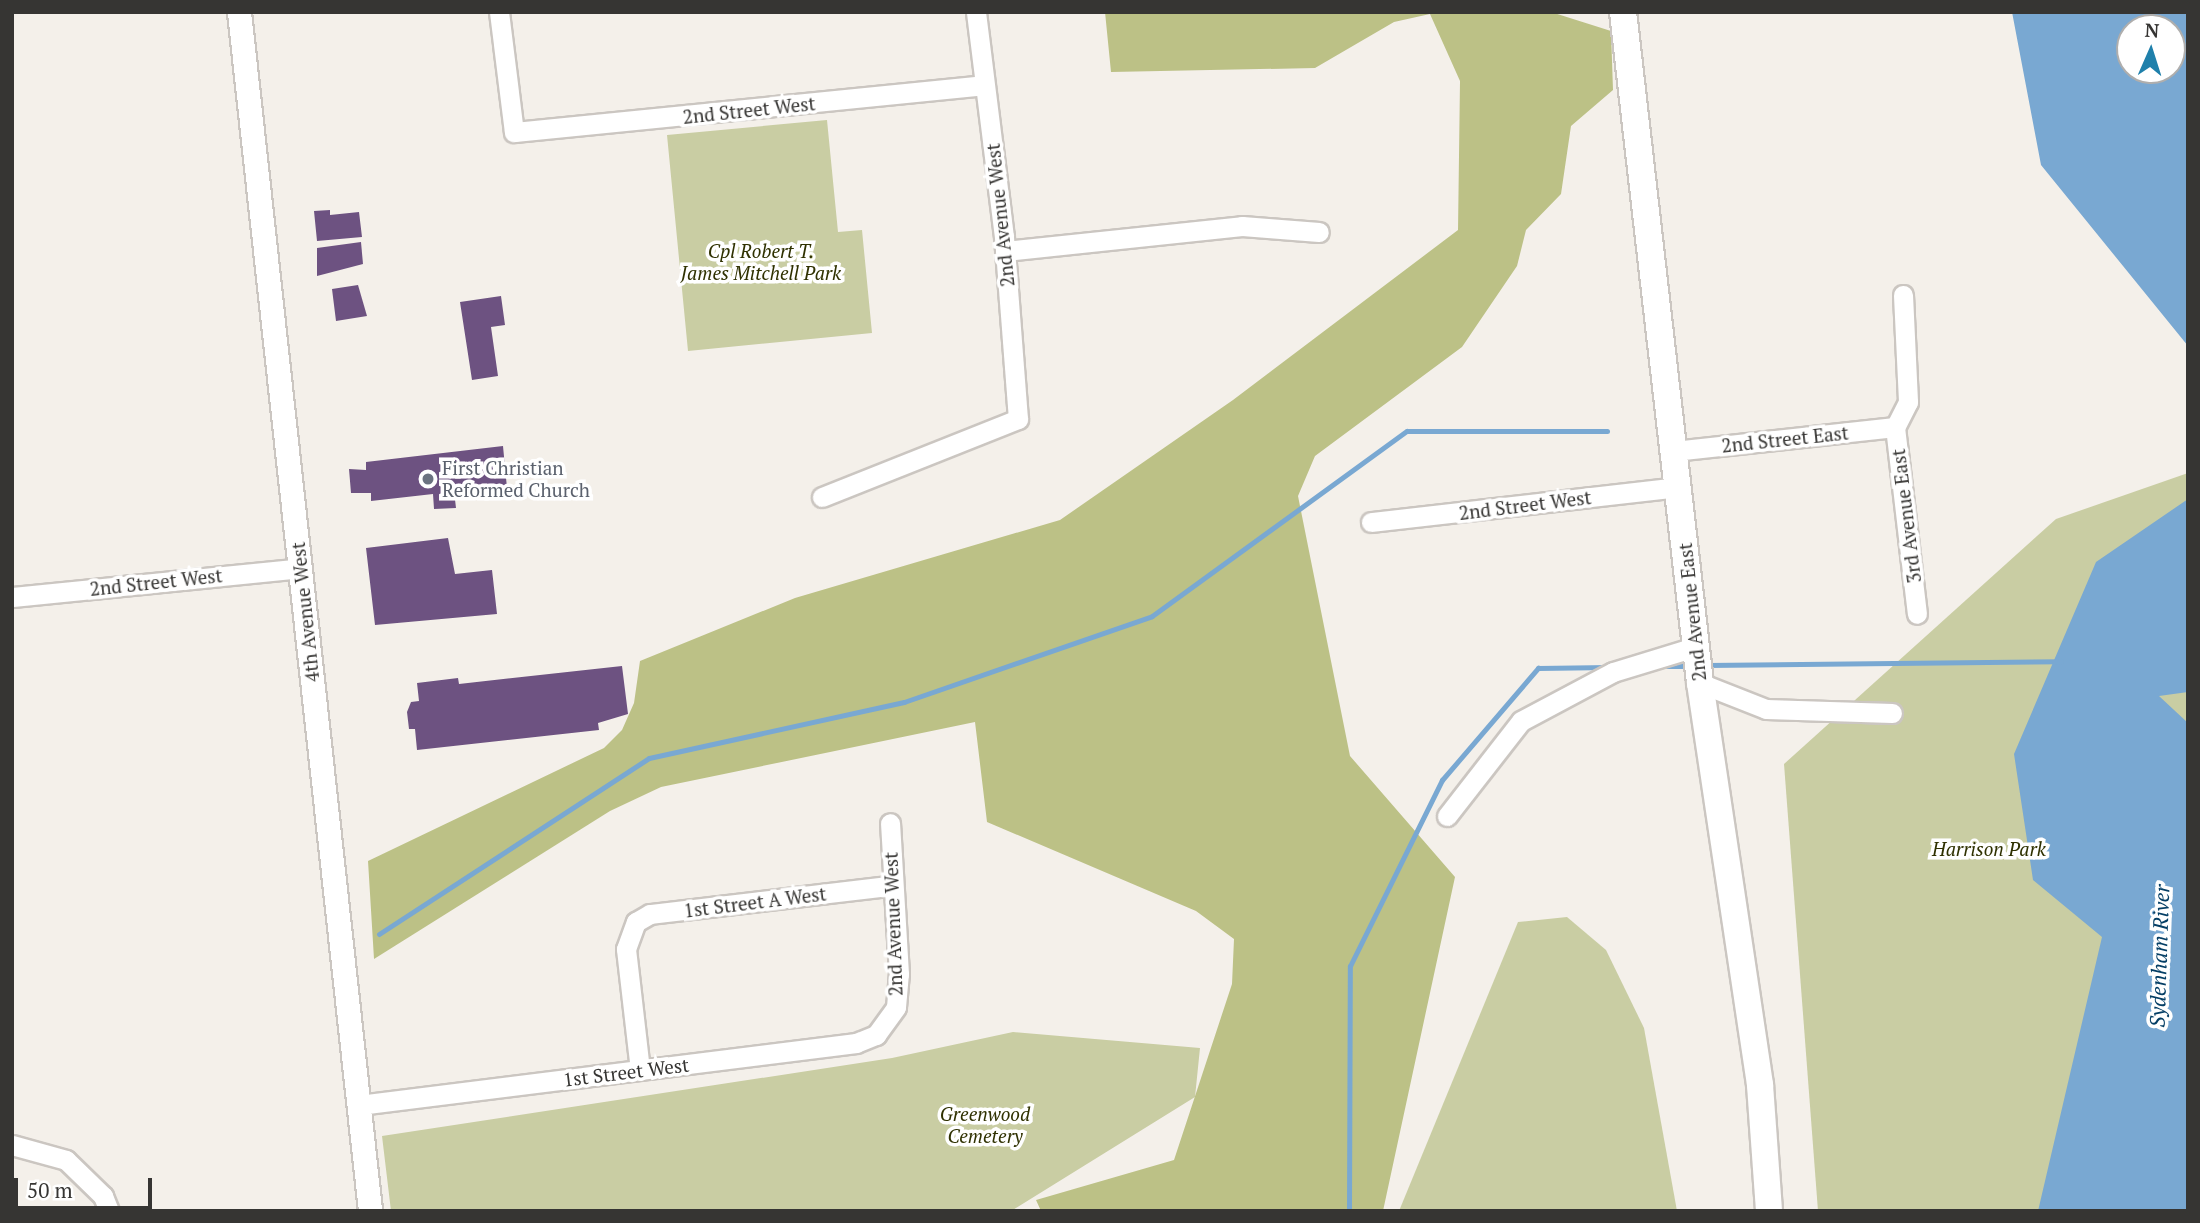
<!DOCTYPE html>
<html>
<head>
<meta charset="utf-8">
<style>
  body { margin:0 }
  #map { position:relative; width:2200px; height:1223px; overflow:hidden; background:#f4f0ea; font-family:"PT Serif",serif }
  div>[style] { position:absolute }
  .green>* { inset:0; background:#c9cda3 }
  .forest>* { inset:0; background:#bcc186 }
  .water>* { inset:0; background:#79a8d2 }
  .stream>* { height:5px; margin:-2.5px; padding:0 2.5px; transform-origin:2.5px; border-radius:2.5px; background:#79a8d2 }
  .building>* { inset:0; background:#6d5281 }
  .roads { filter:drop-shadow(2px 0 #cbc6c1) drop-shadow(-2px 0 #cbc6c1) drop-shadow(0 2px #cbc6c1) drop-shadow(0 -2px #cbc6c1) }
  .minor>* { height:19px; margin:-9.5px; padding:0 9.5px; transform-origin:9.5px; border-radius:9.5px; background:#fff }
  .tertiary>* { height:23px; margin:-11.5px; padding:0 11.5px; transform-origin:11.5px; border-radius:11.5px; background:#fff }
  .secondary>* { height:26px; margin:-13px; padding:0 13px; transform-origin:13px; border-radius:13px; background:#fff }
  .dots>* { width:19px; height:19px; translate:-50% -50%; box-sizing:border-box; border:4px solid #fff; border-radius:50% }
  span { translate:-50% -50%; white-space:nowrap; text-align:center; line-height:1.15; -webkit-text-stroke:7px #fff; paint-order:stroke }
  .street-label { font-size:19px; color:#363533 }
  .park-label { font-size:19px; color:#2f3101; font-style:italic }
  .worship-label { font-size:19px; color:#5b616d }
  .left { translate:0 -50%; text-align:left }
  .water-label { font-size:21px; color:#043e65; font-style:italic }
  .frame { position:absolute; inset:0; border:14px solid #363533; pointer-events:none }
  .north { position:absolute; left:2116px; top:14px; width:70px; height:70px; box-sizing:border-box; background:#fff; border:2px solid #afaead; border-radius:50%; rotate:3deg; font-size:19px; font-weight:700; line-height:28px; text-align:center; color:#363533 }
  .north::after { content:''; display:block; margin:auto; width:24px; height:32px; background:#1f80ab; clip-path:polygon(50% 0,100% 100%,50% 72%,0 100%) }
  .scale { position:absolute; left:14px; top:1178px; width:138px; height:32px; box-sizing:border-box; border:4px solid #363533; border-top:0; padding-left:9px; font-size:21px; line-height:24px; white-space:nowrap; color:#363533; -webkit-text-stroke:5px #fff; paint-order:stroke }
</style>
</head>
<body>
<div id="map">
  <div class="green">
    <i style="clip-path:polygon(827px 120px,838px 232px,862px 230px,872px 333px,688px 351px,667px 135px)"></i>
    <i style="clip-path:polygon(2188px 473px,2188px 1211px,1818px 1211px,1784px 764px,2056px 519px)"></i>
    <i style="clip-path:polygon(1567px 917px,1606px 950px,1644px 1028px,1677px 1211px,1399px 1211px,1518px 922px)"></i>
    <i style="clip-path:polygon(1013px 1032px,1200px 1048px,1195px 1097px,1011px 1211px,391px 1211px,382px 1136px,892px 1058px)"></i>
  </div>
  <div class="forest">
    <i style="clip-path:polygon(1105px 12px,1551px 12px,1611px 31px,1613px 90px,1571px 126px,1561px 194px,1526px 230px,1517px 266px,1462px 347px,1315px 456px,1298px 496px,1350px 756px,1455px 877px,1383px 1211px,1041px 1211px,1036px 1200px,1174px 1160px,1232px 984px,1234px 939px,1196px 911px,987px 822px,975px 722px,661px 787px,610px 811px,374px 959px,368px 861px,604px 748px,622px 730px,634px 703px,640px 661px,795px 598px,1060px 520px,1233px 400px,1458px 230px,1460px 81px,1430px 14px,1394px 22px,1315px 68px,1111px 72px)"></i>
  </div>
  <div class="water">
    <i style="clip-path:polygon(evenodd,2012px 12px,2188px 12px,2188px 346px,2041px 165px,2012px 12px,2130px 28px,2172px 28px,2172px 70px,2130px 70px,2130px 28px)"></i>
    <i style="clip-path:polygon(2188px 499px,2188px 692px,2159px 696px,2188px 723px,2188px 1211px,2038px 1211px,2102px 937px,2033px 880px,2014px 754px,2096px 562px)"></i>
  </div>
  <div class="stream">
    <i style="left:1707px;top:665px;width:354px;rotate:-0.6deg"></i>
    <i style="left:1662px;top:666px;width:28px"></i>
    <i style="left:379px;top:934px;width:322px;rotate:-33.1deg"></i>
    <i style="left:649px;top:758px;width:261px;rotate:-12.4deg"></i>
    <i style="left:904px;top:702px;width:262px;rotate:-19.1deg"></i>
    <i style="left:1152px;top:616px;width:315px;rotate:-36deg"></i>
    <i style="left:1407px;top:431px;width:200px"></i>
    <i style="left:1349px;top:1211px;width:245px;rotate:-89.8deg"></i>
    <i style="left:1350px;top:966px;width:208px;rotate:-63.7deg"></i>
    <i style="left:1442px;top:780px;width:148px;rotate:-49.4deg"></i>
    <i style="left:1538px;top:668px;width:72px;rotate:-0.8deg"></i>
  </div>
  <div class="building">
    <i style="clip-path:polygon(330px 210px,330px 215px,359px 212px,362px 237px,317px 241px,314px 211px)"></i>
    <i style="clip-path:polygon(361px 242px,363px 264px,317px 276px,317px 248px)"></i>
    <i style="clip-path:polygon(358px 285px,367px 316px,336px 321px,332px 289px)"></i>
    <i style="clip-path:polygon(501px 296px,505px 325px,491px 327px,498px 376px,472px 380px,460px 302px)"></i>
    <i style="clip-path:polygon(503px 446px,507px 488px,454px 491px,456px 508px,434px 509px,433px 494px,371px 501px,371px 493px,351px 493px,349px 469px,366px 470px,366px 462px)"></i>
    <i style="clip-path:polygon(448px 538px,455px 574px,492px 570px,497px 614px,375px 625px,366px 548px)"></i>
    <i style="clip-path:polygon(622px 666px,628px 714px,598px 723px,599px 730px,417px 750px,415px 729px,409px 729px,407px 712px,411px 702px,419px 701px,417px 683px,458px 678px,459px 684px)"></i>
  </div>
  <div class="roads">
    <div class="minor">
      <i style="left:499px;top:12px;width:121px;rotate:82.9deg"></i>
      <i style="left:514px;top:132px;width:472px;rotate:-5.7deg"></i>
      <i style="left:1005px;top:251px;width:238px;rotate:-6deg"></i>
      <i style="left:1242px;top:226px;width:77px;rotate:4.5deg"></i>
      <i style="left:1903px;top:295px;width:107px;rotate:87.3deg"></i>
      <i style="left:1908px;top:402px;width:28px;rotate:117deg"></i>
      <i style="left:1895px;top:427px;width:188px;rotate:83.3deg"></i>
      <i style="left:1674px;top:451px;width:222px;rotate:-6.2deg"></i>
      <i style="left:822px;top:497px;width:211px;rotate:-21.7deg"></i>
      <i style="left:1018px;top:419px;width:183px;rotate:-94.4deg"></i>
      <i style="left:1004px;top:237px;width:227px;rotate:-97.1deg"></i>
      <i style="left:1371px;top:522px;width:309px;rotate:-6.5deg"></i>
      <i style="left:12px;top:597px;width:289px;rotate:-5.7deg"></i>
      <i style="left:1700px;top:683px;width:71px;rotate:21.5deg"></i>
      <i style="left:1766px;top:709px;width:126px;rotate:1.8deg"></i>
      <i style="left:1447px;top:816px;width:120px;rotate:-52.1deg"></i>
      <i style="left:1521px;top:721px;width:104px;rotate:-28deg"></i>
      <i style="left:1613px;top:672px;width:86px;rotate:-17deg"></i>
      <i style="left:640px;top:1070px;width:122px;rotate:-96.6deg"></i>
      <i style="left:626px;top:949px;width:29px;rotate:-70deg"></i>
      <i style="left:636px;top:922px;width:16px;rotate:-30deg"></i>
      <i style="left:650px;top:914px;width:241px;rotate:-6.7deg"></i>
      <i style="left:359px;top:1105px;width:501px;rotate:-7.11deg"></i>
      <i style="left:856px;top:1043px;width:22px;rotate:-22deg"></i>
      <i style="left:876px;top:1035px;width:34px;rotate:-54deg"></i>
      <i style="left:896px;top:1007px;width:33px;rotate:-85deg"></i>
      <i style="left:899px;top:974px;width:151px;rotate:-93.4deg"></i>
      <i style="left:12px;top:1145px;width:56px;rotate:15.5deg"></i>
      <i style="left:66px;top:1160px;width:52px;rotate:44.2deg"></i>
      <i style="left:103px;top:1196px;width:16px;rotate:68deg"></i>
    </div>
    <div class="tertiary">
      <i style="left:239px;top:12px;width:1206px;rotate:83.76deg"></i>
    </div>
    <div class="secondary">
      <i style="left:1623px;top:12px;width:675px;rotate:83.45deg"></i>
      <i style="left:1700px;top:683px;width:406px;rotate:81.5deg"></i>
      <i style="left:1760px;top:1085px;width:126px;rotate:85.9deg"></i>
    </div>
  </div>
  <div class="dots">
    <i style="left:428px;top:479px;background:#6b7280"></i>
  </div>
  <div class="street-label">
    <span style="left:749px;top:110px;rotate:-6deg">2nd Street West</span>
    <span style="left:1000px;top:215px;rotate:-96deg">2nd Avenue West</span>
    <span style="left:1785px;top:439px;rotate:-6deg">2nd Street East</span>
    <span style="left:1525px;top:505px;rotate:-7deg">2nd Street West</span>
    <span style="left:1906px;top:516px;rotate:-97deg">3rd Avenue East</span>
    <span style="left:156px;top:582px;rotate:-6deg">2nd Street West</span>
    <span style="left:305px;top:612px;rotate:-96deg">4th Avenue West</span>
    <span style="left:1692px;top:612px;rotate:-96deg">2nd Avenue East</span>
    <span style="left:755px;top:902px;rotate:-7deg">1st Street A West</span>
    <span style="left:893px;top:924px;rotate:-92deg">2nd Avenue West</span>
    <span style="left:626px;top:1072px;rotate:-7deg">1st Street West</span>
  </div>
  <div class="park-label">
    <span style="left:761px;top:262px">Cpl Robert T.<br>James Mitchell Park</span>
    <span style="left:1989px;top:849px">Harrison Park</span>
    <span style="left:985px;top:1125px">Greenwood<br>Cemetery</span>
  </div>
  <div class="worship-label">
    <span class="left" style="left:442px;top:479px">First Christian<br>Reformed Church</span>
  </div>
  <div class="water-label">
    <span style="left:2159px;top:956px;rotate:-88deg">Sydenham River</span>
  </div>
  <div class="frame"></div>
  <div class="north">N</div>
  <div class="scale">50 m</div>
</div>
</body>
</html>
